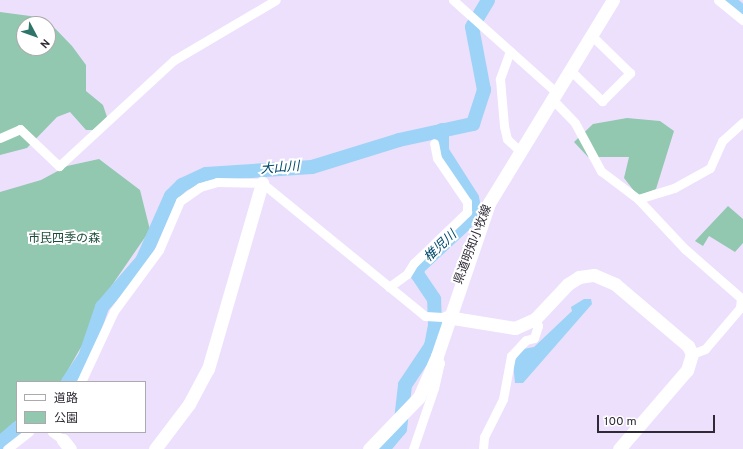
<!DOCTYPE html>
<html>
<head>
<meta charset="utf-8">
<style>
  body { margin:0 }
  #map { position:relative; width:743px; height:449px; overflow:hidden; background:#ede0fd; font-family:Overpass,"Noto Sans JP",sans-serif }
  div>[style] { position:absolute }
  .green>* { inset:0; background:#91c8af }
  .water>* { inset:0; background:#9cd3f6 }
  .river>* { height:14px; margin:-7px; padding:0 7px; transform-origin:7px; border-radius:7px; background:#9cd3f6 }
  .street>* { height:9px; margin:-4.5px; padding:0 4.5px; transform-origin:4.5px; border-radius:4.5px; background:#fff }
  .secondary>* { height:13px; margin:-6.5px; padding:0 6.5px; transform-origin:6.5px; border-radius:6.5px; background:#fff }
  span { translate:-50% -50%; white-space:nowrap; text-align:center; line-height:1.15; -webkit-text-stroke:4px #fff; paint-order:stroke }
  .park-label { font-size:12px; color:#1c4d3a }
  .street-label { font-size:12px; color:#2f2a35 }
  .water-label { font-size:13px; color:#004a6b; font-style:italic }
  .legend { position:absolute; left:16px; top:381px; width:130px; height:52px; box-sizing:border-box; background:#fff; border:1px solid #acaaae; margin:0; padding:5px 7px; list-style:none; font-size:12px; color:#2f2a35 }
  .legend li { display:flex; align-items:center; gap:8px; height:20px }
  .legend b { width:20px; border:1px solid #acaaae }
  .north { position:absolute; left:16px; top:16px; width:40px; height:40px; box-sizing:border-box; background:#fff; border:1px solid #acaaae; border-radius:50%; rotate:131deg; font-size:11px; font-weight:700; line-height:16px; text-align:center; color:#2f2a35 }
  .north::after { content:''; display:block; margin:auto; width:14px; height:18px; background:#2f7468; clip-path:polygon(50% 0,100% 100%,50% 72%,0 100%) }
  .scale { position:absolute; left:597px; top:415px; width:118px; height:18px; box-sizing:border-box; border:2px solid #2f2a35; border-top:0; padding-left:5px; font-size:12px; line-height:14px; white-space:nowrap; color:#2f2a35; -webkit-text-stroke:3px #fff; paint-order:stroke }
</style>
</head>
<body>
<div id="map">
  <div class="green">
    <i style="clip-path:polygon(evenodd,0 12px,45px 18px,72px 46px,86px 65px,86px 91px,103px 105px,107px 117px,95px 130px,86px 130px,70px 112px,57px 117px,27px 148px,0 155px,0 12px,24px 24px,48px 24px,48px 48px,24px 48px,24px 24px)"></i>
    <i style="clip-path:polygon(627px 118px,660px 121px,674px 131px,656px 189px,638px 196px,624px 178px,629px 157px,588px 157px,574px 142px,593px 124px)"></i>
    <i style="clip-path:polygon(99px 159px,140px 190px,150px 230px,99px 304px,92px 328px,61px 382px,17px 382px,17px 420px,0 435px,0 192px,41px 180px,67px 166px)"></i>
    <i style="clip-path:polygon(728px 206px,743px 219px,743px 243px,735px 252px,709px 236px,703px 246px,695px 241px)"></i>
  </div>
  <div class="water">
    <i style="clip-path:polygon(584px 299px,591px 299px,592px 304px,523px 383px,515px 383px,513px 363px,523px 349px,534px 347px,572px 311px,571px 307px)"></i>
  </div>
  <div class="river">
    <i style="left:728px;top:0;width:20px;rotate:41deg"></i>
    <i style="left:68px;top:382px;width:30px;rotate:-56deg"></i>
    <i style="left:85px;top:357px;width:53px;rotate:-71.2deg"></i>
    <i style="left:102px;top:307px;width:61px;rotate:-49deg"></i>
    <i style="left:142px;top:261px;width:71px;rotate:-66deg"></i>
    <i style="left:171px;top:196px;width:16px;rotate:-45deg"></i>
    <i style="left:182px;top:185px;width:26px;rotate:-25deg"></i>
    <i style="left:206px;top:174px;width:106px;rotate:-3.8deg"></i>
    <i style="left:312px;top:167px;width:91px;rotate:-17.2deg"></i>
    <i style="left:399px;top:140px;width:76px;rotate:-12.2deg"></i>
    <i style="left:473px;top:124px;width:36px;rotate:-72deg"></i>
    <i style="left:484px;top:90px;width:64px;rotate:-100.8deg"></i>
    <i style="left:472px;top:27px;width:31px;rotate:-59deg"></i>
    <i style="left:0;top:443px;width:23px;rotate:-41deg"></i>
    <i style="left:383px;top:449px;width:26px;rotate:-50deg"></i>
    <i style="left:400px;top:429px;width:44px;rotate:-83.5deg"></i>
    <i style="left:405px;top:385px;width:47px;rotate:-56.3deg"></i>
    <i style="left:431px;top:346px;width:21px;rotate:-79deg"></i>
    <i style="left:435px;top:325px;width:26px;rotate:-92deg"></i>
    <i style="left:434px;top:299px;width:30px;rotate:-124deg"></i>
    <i style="left:417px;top:274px;width:6px;rotate:-81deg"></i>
    <i style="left:418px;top:268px;width:64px;rotate:-43.1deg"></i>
    <i style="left:465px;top:224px;width:18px;rotate:-61deg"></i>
    <i style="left:474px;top:208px;width:10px;rotate:-101deg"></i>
    <i style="left:472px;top:198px;width:56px;rotate:-122.6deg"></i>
    <i style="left:442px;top:151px;width:21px;rotate:-90deg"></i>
  </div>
  <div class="street">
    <i style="left:453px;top:0;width:138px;rotate:41.8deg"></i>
    <i style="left:718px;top:0;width:32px;rotate:39deg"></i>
    <i style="left:510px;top:51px;width:30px;rotate:110deg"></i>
    <i style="left:500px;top:79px;width:47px;rotate:85.1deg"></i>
    <i style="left:504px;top:126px;width:13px;rotate:77deg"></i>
    <i style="left:507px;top:139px;width:19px;rotate:43deg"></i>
    <i style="left:570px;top:70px;width:45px;rotate:44.1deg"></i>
    <i style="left:602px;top:101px;width:40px;rotate:-45deg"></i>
    <i style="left:630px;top:73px;width:54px;rotate:-135.7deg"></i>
    <i style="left:552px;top:99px;width:33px;rotate:46deg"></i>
    <i style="left:575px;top:123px;width:55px;rotate:61.6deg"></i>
    <i style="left:601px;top:171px;width:46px;rotate:37.1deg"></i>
    <i style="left:638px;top:199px;width:69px;rotate:46.8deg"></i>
    <i style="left:685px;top:249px;width:74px;rotate:41.2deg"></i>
    <i style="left:741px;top:298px;width:10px;rotate:96deg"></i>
    <i style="left:740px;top:308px;width:54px;rotate:130.5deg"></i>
    <i style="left:705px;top:349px;width:14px;rotate:159deg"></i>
    <i style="left:0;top:138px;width:22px;rotate:-24deg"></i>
    <i style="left:20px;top:129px;width:54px;rotate:43.5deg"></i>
    <i style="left:59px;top:166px;width:156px;rotate:-42.7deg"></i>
    <i style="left:174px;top:60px;width:118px;rotate:-30.5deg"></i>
    <i style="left:638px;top:199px;width:38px;rotate:-17deg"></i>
    <i style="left:674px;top:188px;width:41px;rotate:-29.1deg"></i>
    <i style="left:710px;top:168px;width:30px;rotate:-66deg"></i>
    <i style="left:722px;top:141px;width:28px;rotate:-42deg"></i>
    <i style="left:389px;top:287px;width:22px;rotate:-36deg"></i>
    <i style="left:407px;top:274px;width:13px;rotate:-58deg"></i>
    <i style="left:414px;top:263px;width:74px;rotate:-43.9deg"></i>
    <i style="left:467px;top:212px;width:10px;rotate:-90deg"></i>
    <i style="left:467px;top:202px;width:53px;rotate:-124.3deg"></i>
    <i style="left:437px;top:158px;width:15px;rotate:-101deg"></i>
    <i style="left:81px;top:382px;width:78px;rotate:-65.1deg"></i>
    <i style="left:114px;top:311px;width:76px;rotate:-53.6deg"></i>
    <i style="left:159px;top:250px;width:53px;rotate:-66.8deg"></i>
    <i style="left:180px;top:201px;width:24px;rotate:-35deg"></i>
    <i style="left:200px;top:187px;width:18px;rotate:-16deg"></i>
    <i style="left:217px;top:182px;width:45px;rotate:1.3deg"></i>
    <i style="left:262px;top:183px;width:210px;rotate:39.2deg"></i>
    <i style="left:425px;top:316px;width:22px;rotate:3deg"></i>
    <i style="left:52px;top:432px;width:14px;rotate:36deg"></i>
    <i style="left:7px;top:449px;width:28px;rotate:-38deg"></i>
    <i style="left:413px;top:449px;width:65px;rotate:-71deg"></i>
    <i style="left:434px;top:388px;width:26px;rotate:-77deg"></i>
    <i style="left:440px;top:363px;width:8px;rotate:-113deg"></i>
    <i style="left:483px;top:449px;width:12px;rotate:-85deg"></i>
    <i style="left:484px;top:437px;width:42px;rotate:-63.4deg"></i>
    <i style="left:503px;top:399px;width:44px;rotate:-79.5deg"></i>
    <i style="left:511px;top:356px;width:22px;rotate:-47deg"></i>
    <i style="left:526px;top:340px;width:8px;rotate:-14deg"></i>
    <i style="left:534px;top:338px;width:13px;rotate:-72deg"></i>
    <i style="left:538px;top:326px;width:8px;rotate:-113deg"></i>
  </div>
  <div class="secondary">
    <i style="left:447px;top:317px;width:69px;rotate:9.2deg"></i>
    <i style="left:515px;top:328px;width:22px;rotate:-24deg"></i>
    <i style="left:535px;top:319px;width:48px;rotate:-46.7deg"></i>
    <i style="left:568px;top:284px;width:13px;rotate:-32deg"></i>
    <i style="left:579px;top:277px;width:15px;rotate:-8deg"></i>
    <i style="left:594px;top:275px;width:23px;rotate:23deg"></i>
    <i style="left:615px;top:284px;width:96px;rotate:40.3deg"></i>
    <i style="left:688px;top:346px;width:9px;rotate:63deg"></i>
    <i style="left:692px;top:354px;width:17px;rotate:107deg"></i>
    <i style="left:687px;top:370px;width:104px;rotate:130.7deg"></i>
    <i style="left:63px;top:440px;width:11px;rotate:52deg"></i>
    <i style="left:155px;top:449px;width:56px;rotate:-52.9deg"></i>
    <i style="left:189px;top:404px;width:40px;rotate:-62deg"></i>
    <i style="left:208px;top:369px;width:194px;rotate:-73.8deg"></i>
    <i style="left:369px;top:449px;width:72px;rotate:-46.1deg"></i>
    <i style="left:419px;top:397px;width:45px;rotate:-66.3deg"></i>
    <i style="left:437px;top:356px;width:162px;rotate:-71.2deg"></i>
    <i style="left:489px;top:203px;width:238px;rotate:-58.6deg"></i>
  </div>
  <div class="park-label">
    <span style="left:64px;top:240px">市民四季の森</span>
  </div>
  <div class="street-label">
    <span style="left:474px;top:245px;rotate:-69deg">県道明知小牧線</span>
  </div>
  <div class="water-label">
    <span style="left:280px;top:169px;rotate:-4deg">大山川</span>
    <span style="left:441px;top:247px;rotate:-43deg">椎児川</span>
  </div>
  <ul class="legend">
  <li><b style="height:5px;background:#fff"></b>道路</li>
  <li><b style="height:11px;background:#91c8af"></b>公園</li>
  </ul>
  <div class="north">N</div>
  <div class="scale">100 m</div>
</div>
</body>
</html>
